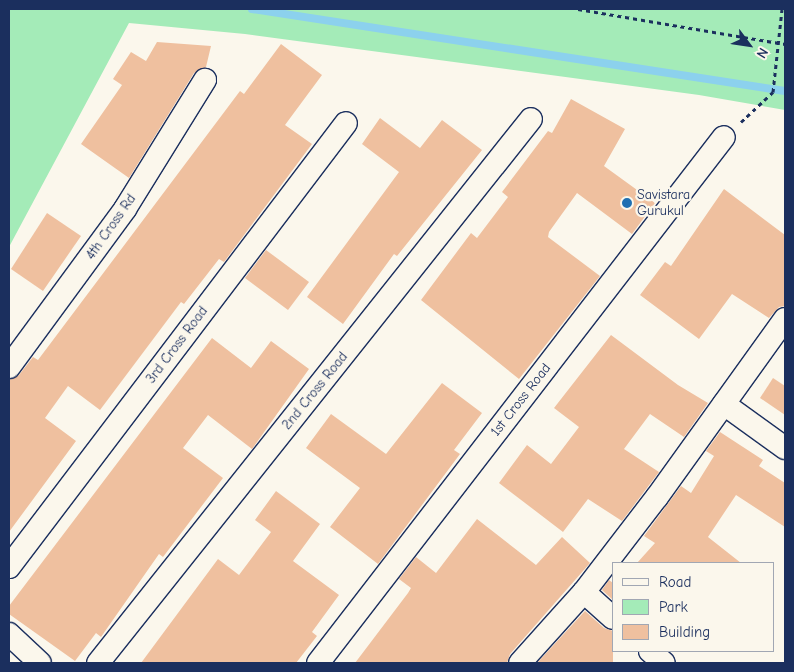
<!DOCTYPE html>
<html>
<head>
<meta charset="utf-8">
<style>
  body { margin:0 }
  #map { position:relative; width:794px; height:672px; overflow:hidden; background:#fbf7ec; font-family:"Comic Neue",sans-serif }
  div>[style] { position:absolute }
  .green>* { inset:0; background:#a4ebb8 }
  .stream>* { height:8px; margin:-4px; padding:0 4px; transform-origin:4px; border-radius:4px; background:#8cd1ed }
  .building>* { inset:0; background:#efc09f }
  .path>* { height:3px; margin-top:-1.5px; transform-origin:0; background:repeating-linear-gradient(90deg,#1b2f5e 0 4px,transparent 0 8px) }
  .roads { filter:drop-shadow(1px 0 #1b2f5e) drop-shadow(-1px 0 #1b2f5e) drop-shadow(0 1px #1b2f5e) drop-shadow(0 -1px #1b2f5e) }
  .minor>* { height:22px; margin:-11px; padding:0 11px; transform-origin:11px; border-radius:11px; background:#fbf7ec }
  .dots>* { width:14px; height:14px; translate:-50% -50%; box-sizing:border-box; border:2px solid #fbf7ec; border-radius:50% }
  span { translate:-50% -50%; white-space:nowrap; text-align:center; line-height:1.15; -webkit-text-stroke:4.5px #fbf7ec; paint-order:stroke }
  .poi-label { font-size:14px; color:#1b2f5e }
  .left { translate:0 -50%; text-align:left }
  .street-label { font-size:14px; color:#1b2f5e }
  .frame { position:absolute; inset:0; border:10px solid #1b2f5e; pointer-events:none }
  .legend { position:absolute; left:612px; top:562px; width:162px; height:90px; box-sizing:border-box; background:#fbf7ec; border:1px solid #a1a7b3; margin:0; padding:6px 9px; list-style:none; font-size:15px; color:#1b2f5e }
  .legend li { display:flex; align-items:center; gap:10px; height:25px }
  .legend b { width:25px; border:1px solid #a1a7b3 }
  .north { position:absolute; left:724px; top:20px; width:50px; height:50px; -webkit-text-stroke:4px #fbf7ec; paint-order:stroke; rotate:121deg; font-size:14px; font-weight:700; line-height:20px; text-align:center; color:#1b2f5e }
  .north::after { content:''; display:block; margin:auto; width:18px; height:22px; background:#1b2f5e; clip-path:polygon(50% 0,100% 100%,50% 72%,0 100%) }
</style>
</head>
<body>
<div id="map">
  <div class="green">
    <i style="clip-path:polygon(9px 9px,785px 9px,785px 110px,699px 95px,245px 34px,129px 23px,9px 247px)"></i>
  </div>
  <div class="stream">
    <i style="left:252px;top:9px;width:539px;rotate:8.75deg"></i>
  </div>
  <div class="building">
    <i style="clip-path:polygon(157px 42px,211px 46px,206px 67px,194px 73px,129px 178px,81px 144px,122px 85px,113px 79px,131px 52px,146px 61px)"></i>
    <i style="clip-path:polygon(281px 44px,322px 75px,285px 125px,312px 144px,224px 262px,219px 259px,184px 304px,181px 302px,100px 410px,68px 386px,45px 418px,76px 441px,9px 532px,9px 380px,19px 375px,33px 357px,38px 360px,240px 91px,244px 94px)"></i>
    <i style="clip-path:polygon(571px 99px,625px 129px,604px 166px,655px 203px,632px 234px,577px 193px,549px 232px,548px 237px,600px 276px,519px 379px,421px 300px,471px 233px,477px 238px,508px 197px,502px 192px,548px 131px,552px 133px)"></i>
    <i style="clip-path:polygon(380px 118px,420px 148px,442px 120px,482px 150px,397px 256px,394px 254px,343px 324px,307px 297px,399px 172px,362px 144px)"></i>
    <i style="clip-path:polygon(724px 189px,785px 235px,785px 306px,779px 307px,769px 318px,732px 294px,699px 339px,640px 295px,665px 262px,671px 266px)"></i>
    <i style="clip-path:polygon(47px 213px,81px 236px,43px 291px,11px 269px)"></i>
    <i style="clip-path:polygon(266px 250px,309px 282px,288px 310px,245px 278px)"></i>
    <i style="clip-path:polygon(611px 335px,678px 385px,708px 403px,684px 437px,650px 414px,624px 449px,659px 472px,622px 521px,588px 499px,563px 532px,499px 483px,527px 445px,551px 464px,579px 427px,554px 408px)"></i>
    <i style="clip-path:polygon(212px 338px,251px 368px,271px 341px,309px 369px,252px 449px,208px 415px,183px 448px,223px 478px,163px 557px,159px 554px,101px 637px,96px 633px,75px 661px,9px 614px,9px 606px)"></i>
    <i style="clip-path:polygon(773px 378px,785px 386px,785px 415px,760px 398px)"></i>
    <i style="clip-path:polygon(442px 383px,482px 413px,454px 450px,460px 454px,378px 564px,330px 527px,360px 488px,306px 448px,331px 414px,386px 454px)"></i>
    <i style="clip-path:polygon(720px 432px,763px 460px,759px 466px,785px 483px,785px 527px,736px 495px,708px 537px,741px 563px,637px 563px,655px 543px,644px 536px,681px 486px,691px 493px,714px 456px,706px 451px)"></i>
    <i style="clip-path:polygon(276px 491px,320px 524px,293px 561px,339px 595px,312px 632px,317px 636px,296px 663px,141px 663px,218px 559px,239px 575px,271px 532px,255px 520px)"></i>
    <i style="clip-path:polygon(477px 519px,536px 565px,562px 537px,590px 563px,510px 654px,507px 663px,355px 663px,408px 593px,411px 588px,399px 579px,416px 557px,436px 573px)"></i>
    <i style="clip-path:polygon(609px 580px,613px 583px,613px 600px,602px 590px)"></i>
    <i style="clip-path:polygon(585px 611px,604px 628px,613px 631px,613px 663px,537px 663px)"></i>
  </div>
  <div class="path">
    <i style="left:578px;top:9px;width:210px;rotate:9.6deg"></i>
    <i style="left:741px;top:122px;width:44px;rotate:-43.2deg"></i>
    <i style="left:773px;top:92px;width:83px;rotate:-83.8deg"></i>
  </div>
  <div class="roads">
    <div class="minor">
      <i style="left:9px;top:367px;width:196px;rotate:-53.7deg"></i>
      <i style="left:125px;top:209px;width:152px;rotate:-58.2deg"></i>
      <i style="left:724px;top:404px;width:75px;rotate:35.8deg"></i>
      <i style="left:9px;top:567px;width:557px;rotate:-52.8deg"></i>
      <i style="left:584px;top:592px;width:39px;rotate:42deg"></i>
      <i style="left:9px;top:634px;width:42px;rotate:43.1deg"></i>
      <i style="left:650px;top:651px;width:18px;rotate:41deg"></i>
      <i style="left:98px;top:663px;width:695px;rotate:-51.48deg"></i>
      <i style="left:318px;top:663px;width:664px;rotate:-52.34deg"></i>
      <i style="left:520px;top:663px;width:96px;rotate:-48deg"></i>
      <i style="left:584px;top:592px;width:120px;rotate:-52.5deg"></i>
      <i style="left:657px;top:497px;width:219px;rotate:-54.3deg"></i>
    </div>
  </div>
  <div class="dots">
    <i style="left:627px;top:203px;background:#1f6fb2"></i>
  </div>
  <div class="poi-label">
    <span class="left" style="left:637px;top:203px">Savistara<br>Gurukul</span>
  </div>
  <div class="street-label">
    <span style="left:111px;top:227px;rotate:-55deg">4th Cross Rd</span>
    <span style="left:177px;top:345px;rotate:-53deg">3rd Cross Road</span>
    <span style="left:315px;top:391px;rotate:-51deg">2nd Cross Road</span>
    <span style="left:521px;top:400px;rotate:-52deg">1st Cross Road</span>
  </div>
  <div class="frame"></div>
  <ul class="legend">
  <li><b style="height:6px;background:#fbf7ec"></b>Road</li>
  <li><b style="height:14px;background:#a4ebb8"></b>Park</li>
  <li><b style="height:14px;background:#efc09f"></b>Building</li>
  </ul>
  <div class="north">N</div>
</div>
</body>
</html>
